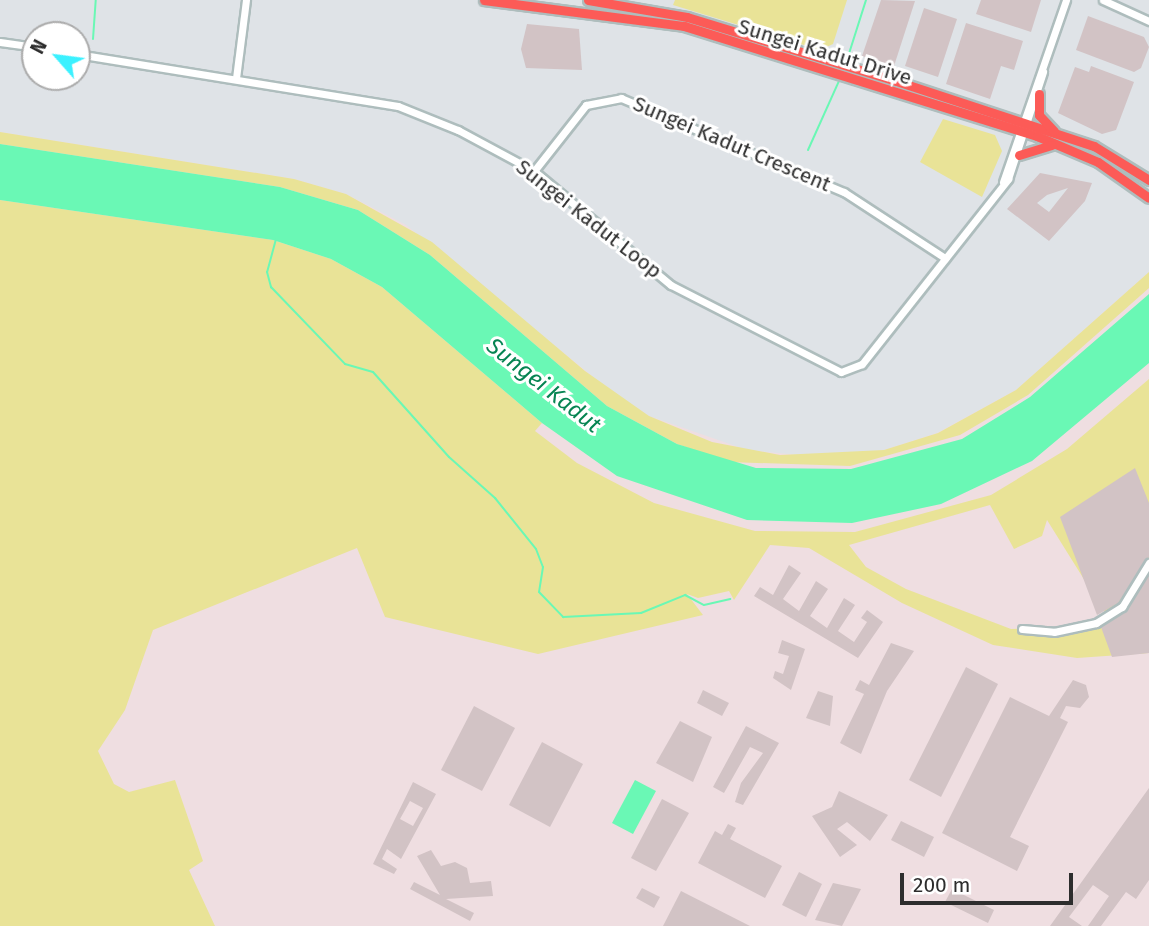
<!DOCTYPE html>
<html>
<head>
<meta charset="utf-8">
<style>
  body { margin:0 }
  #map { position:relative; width:1149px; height:926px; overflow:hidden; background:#efdee1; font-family:"Fira Sans",sans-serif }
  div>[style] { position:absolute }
  .industrial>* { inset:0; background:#dfe3e7 }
  .green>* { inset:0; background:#e9e397 }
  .water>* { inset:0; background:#6af8b5 }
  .stream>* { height:2px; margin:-1px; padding:0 1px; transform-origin:1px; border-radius:1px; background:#6af8b5 }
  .building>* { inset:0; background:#d2c3c5 }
  .roads { filter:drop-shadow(2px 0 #aebdbd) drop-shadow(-2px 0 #aebdbd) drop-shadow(0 2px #aebdbd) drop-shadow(0 -2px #aebdbd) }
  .minor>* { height:7px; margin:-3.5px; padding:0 3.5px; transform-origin:3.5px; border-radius:3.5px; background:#fff }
  .major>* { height:9px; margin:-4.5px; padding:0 4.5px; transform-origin:4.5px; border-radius:4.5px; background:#fc5b57 }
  span { translate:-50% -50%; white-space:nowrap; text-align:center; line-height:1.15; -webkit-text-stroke:6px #fff; paint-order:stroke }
  .street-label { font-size:21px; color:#2d2d2d }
  .water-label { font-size:23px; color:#068452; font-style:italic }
  .north { position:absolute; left:21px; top:21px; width:70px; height:70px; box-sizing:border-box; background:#fff; border:2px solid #ababab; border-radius:50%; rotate:298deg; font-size:19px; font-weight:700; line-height:28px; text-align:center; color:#2d2d2d }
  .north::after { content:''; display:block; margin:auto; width:24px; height:32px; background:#3bf1ff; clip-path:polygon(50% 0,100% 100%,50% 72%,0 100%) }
  .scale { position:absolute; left:900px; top:873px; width:173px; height:32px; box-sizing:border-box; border:4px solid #2d2d2d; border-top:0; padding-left:9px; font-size:21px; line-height:24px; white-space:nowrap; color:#2d2d2d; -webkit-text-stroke:5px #fff; paint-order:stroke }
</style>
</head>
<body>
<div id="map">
  <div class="industrial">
    <i style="clip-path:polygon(evenodd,0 0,1149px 0,1149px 272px,1016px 390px,937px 433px,884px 450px,818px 457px,747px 450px,649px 416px,613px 393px,406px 225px,346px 194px,294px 179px,0 132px,0 0,35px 35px,77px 35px,77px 77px,35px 77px,35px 35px)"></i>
  </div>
  <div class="green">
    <i style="clip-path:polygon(675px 0,847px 0,833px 44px,820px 50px,673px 5px)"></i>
    <i style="clip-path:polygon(943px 119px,995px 135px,1002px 151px,982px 197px,920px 162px)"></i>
    <i style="clip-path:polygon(0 132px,294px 179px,346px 194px,432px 242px,585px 371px,649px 416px,712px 442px,780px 455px,884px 450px,938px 433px,1016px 390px,1149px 272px,1149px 288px,1028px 395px,960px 435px,850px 466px,729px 462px,677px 444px,607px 406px,430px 255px,358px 210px,280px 187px,0 144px)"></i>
    <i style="clip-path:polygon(evenodd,0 200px,273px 240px,331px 259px,382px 287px,542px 423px,535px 431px,577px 463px,654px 503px,755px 531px,855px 532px,991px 495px,1067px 449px,1149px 379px,1149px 653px,1077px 658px,993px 645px,902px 603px,809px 548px,770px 545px,734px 600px,729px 591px,698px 598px,687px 594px,703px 615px,538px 654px,385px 617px,357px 548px,153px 630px,125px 710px,98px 751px,114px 784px,129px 792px,175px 780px,203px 861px,189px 870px,215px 926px,0 926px,0 200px,990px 505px,1014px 549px,1042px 536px,1047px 520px,1105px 613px,1080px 626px,1011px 629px,906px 589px,866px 567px,849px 545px,990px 505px)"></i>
  </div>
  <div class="water">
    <i style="clip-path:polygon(0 144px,280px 187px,358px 210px,430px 255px,607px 406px,677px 444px,756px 468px,851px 469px,962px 439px,1030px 397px,1149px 294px,1149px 363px,1032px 461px,941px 504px,852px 523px,747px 520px,617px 476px,542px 423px,382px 287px,331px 259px,273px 240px,0 200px)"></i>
    <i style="clip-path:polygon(635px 780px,656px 791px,633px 834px,612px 823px)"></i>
  </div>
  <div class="stream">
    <i style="left:93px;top:39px;width:39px;rotate:-86deg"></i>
    <i style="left:846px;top:63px;width:66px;rotate:-72.4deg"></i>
    <i style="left:808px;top:150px;width:76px;rotate:-65.8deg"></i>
    <i style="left:276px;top:239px;width:34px;rotate:105deg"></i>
    <i style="left:267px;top:272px;width:16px;rotate:75deg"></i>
    <i style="left:271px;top:287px;width:107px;rotate:46.1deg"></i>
    <i style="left:345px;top:364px;width:29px;rotate:16deg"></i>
    <i style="left:373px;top:372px;width:114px;rotate:48.2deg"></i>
    <i style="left:449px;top:457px;width:62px;rotate:41.7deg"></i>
    <i style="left:495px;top:498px;width:65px;rotate:51.2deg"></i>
    <i style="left:536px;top:549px;width:19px;rotate:69deg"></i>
    <i style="left:543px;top:567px;width:25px;rotate:99deg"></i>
    <i style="left:539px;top:592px;width:35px;rotate:46deg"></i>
    <i style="left:563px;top:617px;width:78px;rotate:-2.9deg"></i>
    <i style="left:641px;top:613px;width:48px;rotate:-22.2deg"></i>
    <i style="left:685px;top:595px;width:21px;rotate:28deg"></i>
    <i style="left:704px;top:605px;width:27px;rotate:-13deg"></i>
  </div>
  <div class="building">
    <i style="clip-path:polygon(881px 0,915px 1px,894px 66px,862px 56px)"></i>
    <i style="clip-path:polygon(981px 0,1041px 0,1031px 32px,976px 14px)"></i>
    <i style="clip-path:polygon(924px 8px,957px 19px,938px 77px,905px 66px)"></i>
    <i style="clip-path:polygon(1088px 16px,1144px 37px,1149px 47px,1141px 68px,1134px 72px,1076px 50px)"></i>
    <i style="clip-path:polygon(966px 23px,1023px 41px,1014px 70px,1001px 66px,990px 99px,946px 84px)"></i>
    <i style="clip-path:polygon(527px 24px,579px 29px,582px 70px,526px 68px,521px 49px)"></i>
    <i style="clip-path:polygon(1091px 66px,1134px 82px,1116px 130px,1102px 134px,1058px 113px,1075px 67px,1089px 72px)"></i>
    <i style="clip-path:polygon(evenodd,1040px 173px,1092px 183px,1085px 201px,1049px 241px,1007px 209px,1040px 173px,1068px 188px,1049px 212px,1037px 203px,1047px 195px,1068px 188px)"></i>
    <i style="clip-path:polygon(1135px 468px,1149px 503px,1149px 557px,1118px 603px,1097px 615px,1060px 517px)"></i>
    <i style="clip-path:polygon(789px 565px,801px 573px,783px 599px,799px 611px,816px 581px,828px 589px,810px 616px,827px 628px,844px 598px,855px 605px,838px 631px,854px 642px,867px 622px,861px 618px,867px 610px,883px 622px,858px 658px,754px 596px,760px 587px,773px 595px)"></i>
    <i style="clip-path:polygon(1149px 575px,1149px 653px,1112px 657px,1101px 627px,1127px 611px)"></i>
    <i style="clip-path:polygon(782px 640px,805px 649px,791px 690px,773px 678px,775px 671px,783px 674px,789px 656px,778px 653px)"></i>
    <i style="clip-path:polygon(891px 643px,914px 651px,887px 691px,861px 754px,840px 743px,864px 694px,855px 690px,860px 680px,869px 685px)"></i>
    <i style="clip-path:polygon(966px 667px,998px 684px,941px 797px,909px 780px)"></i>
    <i style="clip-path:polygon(1073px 680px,1086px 685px,1089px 697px,1080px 708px,1066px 706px,1060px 718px,1068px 722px,1010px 837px,1029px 846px,1017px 871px,942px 833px,1010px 697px,1049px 716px)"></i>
    <i style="clip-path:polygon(703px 690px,729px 703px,722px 716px,697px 703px)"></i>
    <i style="clip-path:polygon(818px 691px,833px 696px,830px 726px,806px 718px)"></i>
    <i style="clip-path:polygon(474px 706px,515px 728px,482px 791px,441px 770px)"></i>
    <i style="clip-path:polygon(680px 721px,712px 737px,693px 782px,656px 763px)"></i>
    <i style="clip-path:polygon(746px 726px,779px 743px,743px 805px,735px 802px,741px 783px,763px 753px,750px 747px,724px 793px,713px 787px)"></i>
    <i style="clip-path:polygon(542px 742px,583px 764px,550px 827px,509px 805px)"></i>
    <i style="clip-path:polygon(evenodd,413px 782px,436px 794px,401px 859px,387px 849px,382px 859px,397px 869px,394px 874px,373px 864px,413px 782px,410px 801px,423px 808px,413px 826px,400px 819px,410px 801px)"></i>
    <i style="clip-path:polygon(1149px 788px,1149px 880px,1136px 899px,1126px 892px,1101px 926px,1088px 926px,1109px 896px,1093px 885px,1069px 917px,1082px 926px,1050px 926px)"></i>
    <i style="clip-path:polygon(839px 791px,888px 815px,870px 841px,847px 822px,837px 829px,857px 845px,840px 857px,812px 816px,832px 807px)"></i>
    <i style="clip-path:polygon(662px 799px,689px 813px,656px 871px,631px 858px)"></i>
    <i style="clip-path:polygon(901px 821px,934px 837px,924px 857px,891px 840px)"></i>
    <i style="clip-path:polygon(728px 824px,736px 828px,730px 839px,782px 866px,765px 898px,698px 863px,715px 831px,722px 835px)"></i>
    <i style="clip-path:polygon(431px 850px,441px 866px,455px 862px,467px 868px,470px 883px,491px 881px,493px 896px,446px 899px,474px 913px,470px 921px,410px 889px,414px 882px,440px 895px,417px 856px)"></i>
    <i style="clip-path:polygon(799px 872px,822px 884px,806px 917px,782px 905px)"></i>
    <i style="clip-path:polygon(833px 883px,861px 889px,842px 926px,815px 920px)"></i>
    <i style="clip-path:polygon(642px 888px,660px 897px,654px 908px,636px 898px)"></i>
    <i style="clip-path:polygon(952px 889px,994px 910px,988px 923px,945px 902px)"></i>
    <i style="clip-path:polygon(681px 891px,750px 926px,663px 926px)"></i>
  </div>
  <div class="roads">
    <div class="minor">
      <i style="left:1103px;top:0;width:51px;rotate:24.5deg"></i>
      <i style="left:0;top:42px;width:35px;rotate:8deg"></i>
      <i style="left:77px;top:54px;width:325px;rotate:9.2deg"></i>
      <i style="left:398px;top:106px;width:65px;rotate:21.8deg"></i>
      <i style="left:458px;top:130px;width:86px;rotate:28.3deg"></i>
      <i style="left:534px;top:171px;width:178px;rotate:39.8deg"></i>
      <i style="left:671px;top:285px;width:191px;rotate:27.1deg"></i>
      <i style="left:841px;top:372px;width:22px;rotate:-21deg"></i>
      <i style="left:862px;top:364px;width:236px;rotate:-51.7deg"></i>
      <i style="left:1008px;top:179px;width:113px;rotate:-71.9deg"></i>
      <i style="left:236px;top:78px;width:79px;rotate:-82.7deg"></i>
      <i style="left:534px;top:171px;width:84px;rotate:-51.8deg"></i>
      <i style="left:586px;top:105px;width:36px;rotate:-11deg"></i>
      <i style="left:621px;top:98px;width:242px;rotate:22.9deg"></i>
      <i style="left:844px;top:192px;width:121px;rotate:33.2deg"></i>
      <i style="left:1003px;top:182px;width:193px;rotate:-70.9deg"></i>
      <i style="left:1022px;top:629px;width:32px;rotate:5deg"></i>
      <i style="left:1054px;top:632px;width:43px;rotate:-12.1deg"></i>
      <i style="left:1096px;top:623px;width:31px;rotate:-32deg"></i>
      <i style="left:1122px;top:607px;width:52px;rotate:-58.5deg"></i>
    </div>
    <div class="major">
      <i style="left:484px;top:0;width:202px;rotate:7.4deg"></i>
      <i style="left:684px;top:26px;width:370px;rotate:17.3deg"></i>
      <i style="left:1037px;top:136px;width:66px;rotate:23.1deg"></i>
      <i style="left:1098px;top:162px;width:62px;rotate:35.2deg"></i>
      <i style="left:588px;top:0;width:100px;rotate:9.7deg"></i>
      <i style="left:687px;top:17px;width:219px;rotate:17deg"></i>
      <i style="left:896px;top:81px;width:208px;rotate:18.2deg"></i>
      <i style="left:1094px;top:146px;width:65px;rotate:31.7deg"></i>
      <i style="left:1039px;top:94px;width:21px;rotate:90deg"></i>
      <i style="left:1039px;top:115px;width:22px;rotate:47deg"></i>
      <i style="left:1019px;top:155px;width:34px;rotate:-17deg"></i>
    </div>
  </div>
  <div class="street-label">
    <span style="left:825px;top:52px;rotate:17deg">Sungei Kadut Drive</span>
    <span style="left:732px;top:144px;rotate:23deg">Sungei Kadut Crescent</span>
    <span style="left:589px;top:219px;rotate:38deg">Sungei Kadut Loop</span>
  </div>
  <div class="water-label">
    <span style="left:544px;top:385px;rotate:38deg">Sungei Kadut</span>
  </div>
  <div class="north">N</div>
  <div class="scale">200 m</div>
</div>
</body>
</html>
